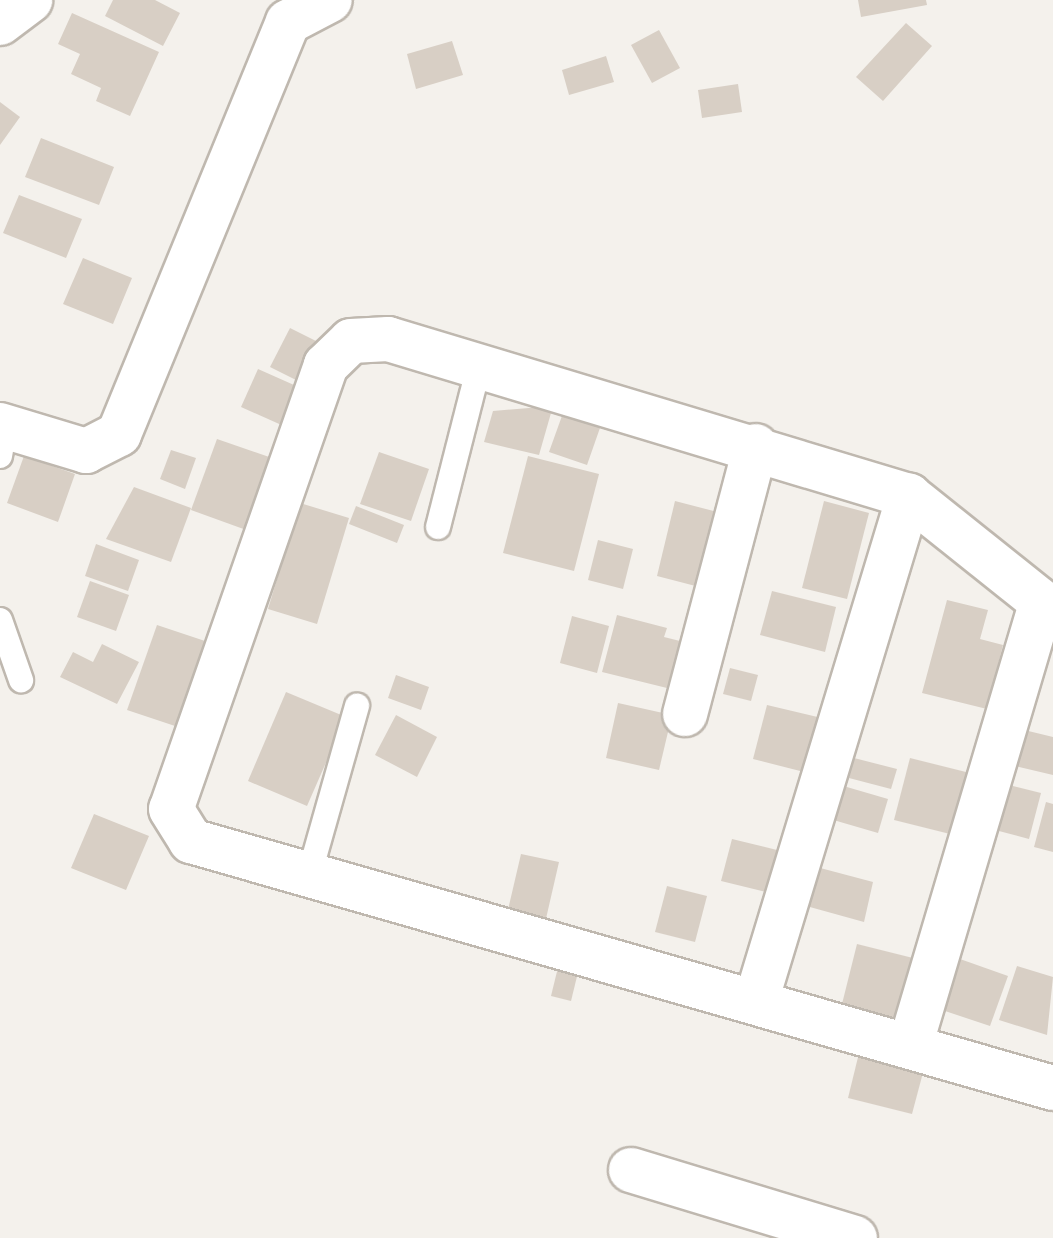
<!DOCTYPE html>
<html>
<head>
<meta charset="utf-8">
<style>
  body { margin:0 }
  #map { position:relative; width:1053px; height:1238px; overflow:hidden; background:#f4f1ec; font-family:Rubik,sans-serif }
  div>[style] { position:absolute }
  .building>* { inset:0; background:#d8cfc5 }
  .roads { filter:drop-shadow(2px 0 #bfb8af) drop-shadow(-2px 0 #bfb8af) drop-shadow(0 2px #bfb8af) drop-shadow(0 -2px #bfb8af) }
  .service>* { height:24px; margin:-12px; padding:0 12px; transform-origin:12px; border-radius:12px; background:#fff }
  .minor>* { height:44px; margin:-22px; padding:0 22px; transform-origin:22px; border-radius:22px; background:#fff }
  span { translate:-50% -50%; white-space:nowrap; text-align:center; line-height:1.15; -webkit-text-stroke:6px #fff; paint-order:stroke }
</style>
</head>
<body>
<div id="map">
  <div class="building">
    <i style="clip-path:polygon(113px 0,155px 0,180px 13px,163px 46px,105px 16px)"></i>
    <i style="clip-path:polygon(858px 0,926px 0,927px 5px,861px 17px)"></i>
    <i style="clip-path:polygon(72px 13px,159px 52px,130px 116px,96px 101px,101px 88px,71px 74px,80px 54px,58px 44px)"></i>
    <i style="clip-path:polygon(906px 23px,932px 46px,883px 101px,856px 77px)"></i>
    <i style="clip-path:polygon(659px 30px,680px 68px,652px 83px,631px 45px)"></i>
    <i style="clip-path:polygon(452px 41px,463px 75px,416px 89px,407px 54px)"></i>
    <i style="clip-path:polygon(606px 56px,614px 82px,569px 95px,562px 70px)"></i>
    <i style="clip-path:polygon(738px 84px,742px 112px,702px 118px,698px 90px)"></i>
    <i style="clip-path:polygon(0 102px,20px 117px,0 145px)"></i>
    <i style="clip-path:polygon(41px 138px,114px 167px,99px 205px,25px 177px)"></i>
    <i style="clip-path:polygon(19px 195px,82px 219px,66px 258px,3px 233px)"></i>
    <i style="clip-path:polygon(83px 258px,132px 278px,113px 324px,63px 304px)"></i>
    <i style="clip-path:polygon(290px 328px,324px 345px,304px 384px,270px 367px)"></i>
    <i style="clip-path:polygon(258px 369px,303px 389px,286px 427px,241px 407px)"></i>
    <i style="clip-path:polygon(553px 406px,539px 455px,484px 442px,493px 411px)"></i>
    <i style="clip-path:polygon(563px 413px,601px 425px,587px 465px,549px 452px)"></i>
    <i style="clip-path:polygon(217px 439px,275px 459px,249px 531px,191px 510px)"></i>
    <i style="clip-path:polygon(171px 450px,196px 458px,185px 489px,160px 479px)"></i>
    <i style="clip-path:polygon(379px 452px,429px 469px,411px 521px,360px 504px)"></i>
    <i style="clip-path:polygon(24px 456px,75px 474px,58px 522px,7px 503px)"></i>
    <i style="clip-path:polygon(528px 456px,599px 474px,574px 571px,503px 553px)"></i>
    <i style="clip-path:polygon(134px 487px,191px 508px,171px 562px,106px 539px)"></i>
    <i style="clip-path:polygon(675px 501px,729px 515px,711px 590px,657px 576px)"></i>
    <i style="clip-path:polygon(824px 501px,869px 513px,847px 599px,802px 588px)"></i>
    <i style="clip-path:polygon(300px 503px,349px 518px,317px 624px,268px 609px)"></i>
    <i style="clip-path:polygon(356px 506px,404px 525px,397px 543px,349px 524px)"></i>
    <i style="clip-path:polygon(598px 540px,633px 549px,623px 589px,588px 580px)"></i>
    <i style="clip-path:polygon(96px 544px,139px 560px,128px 591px,85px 576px)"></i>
    <i style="clip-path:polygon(90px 581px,129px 595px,116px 631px,77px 617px)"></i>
    <i style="clip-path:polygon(772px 591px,836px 607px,825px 652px,760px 635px)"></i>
    <i style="clip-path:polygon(947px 600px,988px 610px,980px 639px,1003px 645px,987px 709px,922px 693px)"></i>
    <i style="clip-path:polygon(617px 615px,667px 628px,664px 637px,680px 641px,667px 688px,602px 672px)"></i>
    <i style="clip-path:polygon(572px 616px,609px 626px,597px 673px,560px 663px)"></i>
    <i style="clip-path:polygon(157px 625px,211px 643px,181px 728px,127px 710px)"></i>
    <i style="clip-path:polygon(102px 644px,139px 662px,117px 704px,60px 677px,73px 652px,93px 662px)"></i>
    <i style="clip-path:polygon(730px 668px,758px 675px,751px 701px,723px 694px)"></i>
    <i style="clip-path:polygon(396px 675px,429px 687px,421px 710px,388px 698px)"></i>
    <i style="clip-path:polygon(286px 692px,346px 717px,307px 806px,248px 781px)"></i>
    <i style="clip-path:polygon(618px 703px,672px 715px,659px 770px,606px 758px)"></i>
    <i style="clip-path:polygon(767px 705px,826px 719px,812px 774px,753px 759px)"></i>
    <i style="clip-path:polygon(396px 715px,437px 737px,417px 777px,375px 755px)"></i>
    <i style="clip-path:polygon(1016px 728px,1053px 737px,1053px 775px,1006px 764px)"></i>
    <i style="clip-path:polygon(854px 758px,897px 769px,891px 789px,849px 778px)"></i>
    <i style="clip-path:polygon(910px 758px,974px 774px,958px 836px,894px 820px)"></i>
    <i style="clip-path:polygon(988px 780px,1041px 793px,1029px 839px,976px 825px)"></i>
    <i style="clip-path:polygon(840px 785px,888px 799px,878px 833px,830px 819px)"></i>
    <i style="clip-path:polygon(1046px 802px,1053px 804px,1053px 852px,1034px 847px)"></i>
    <i style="clip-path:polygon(94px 814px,149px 836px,126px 890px,71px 868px)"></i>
    <i style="clip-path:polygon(732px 839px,785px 852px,774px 894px,721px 881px)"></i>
    <i style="clip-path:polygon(521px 854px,559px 862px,545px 923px,507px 914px)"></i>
    <i style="clip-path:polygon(809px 865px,873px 882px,864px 922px,799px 904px)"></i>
    <i style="clip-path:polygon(667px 886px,707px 896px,695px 942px,655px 932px)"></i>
    <i style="clip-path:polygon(857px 944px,917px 959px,899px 1027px,840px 1012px)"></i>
    <i style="clip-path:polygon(561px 955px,581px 960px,571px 1001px,551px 996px)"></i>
    <i style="clip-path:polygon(960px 959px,1008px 976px,990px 1026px,942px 1010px)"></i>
    <i style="clip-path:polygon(1017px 966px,1053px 977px,1047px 1035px,999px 1020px)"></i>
    <i style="clip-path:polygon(860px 1049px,925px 1065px,912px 1114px,848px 1098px)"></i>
  </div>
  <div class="roads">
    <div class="service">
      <i style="left:0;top:456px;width:29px;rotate:-80deg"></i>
      <i style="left:438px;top:527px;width:166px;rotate:-75.7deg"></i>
      <i style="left:0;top:620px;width:64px;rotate:70.7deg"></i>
      <i style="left:310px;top:872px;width:173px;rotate:-74.2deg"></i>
    </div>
    <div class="minor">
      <i style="left:0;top:23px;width:38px;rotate:-37deg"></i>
      <i style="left:0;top:425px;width:90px;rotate:16.8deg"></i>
      <i style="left:86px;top:451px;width:37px;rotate:-27deg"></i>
      <i style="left:119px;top:434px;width:445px;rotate:-67.7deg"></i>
      <i style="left:288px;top:22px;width:47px;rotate:-27.6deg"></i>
      <i style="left:1053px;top:611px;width:184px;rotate:-141.4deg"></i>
      <i style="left:909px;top:496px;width:544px;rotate:-163.23deg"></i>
      <i style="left:388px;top:339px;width:37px;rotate:177deg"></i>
      <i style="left:351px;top:341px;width:35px;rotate:136deg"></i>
      <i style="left:326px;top:365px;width:470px;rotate:109.2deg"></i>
      <i style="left:171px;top:809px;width:38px;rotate:58deg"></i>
      <i style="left:191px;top:841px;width:897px;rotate:15.99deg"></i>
      <i style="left:685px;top:714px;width:277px;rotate:-75.2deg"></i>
      <i style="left:757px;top:998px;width:525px;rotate:-73.15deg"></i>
      <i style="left:911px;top:1043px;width:459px;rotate:-73.5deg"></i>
      <i style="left:631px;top:1170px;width:234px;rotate:16.9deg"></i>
    </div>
  </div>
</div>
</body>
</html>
